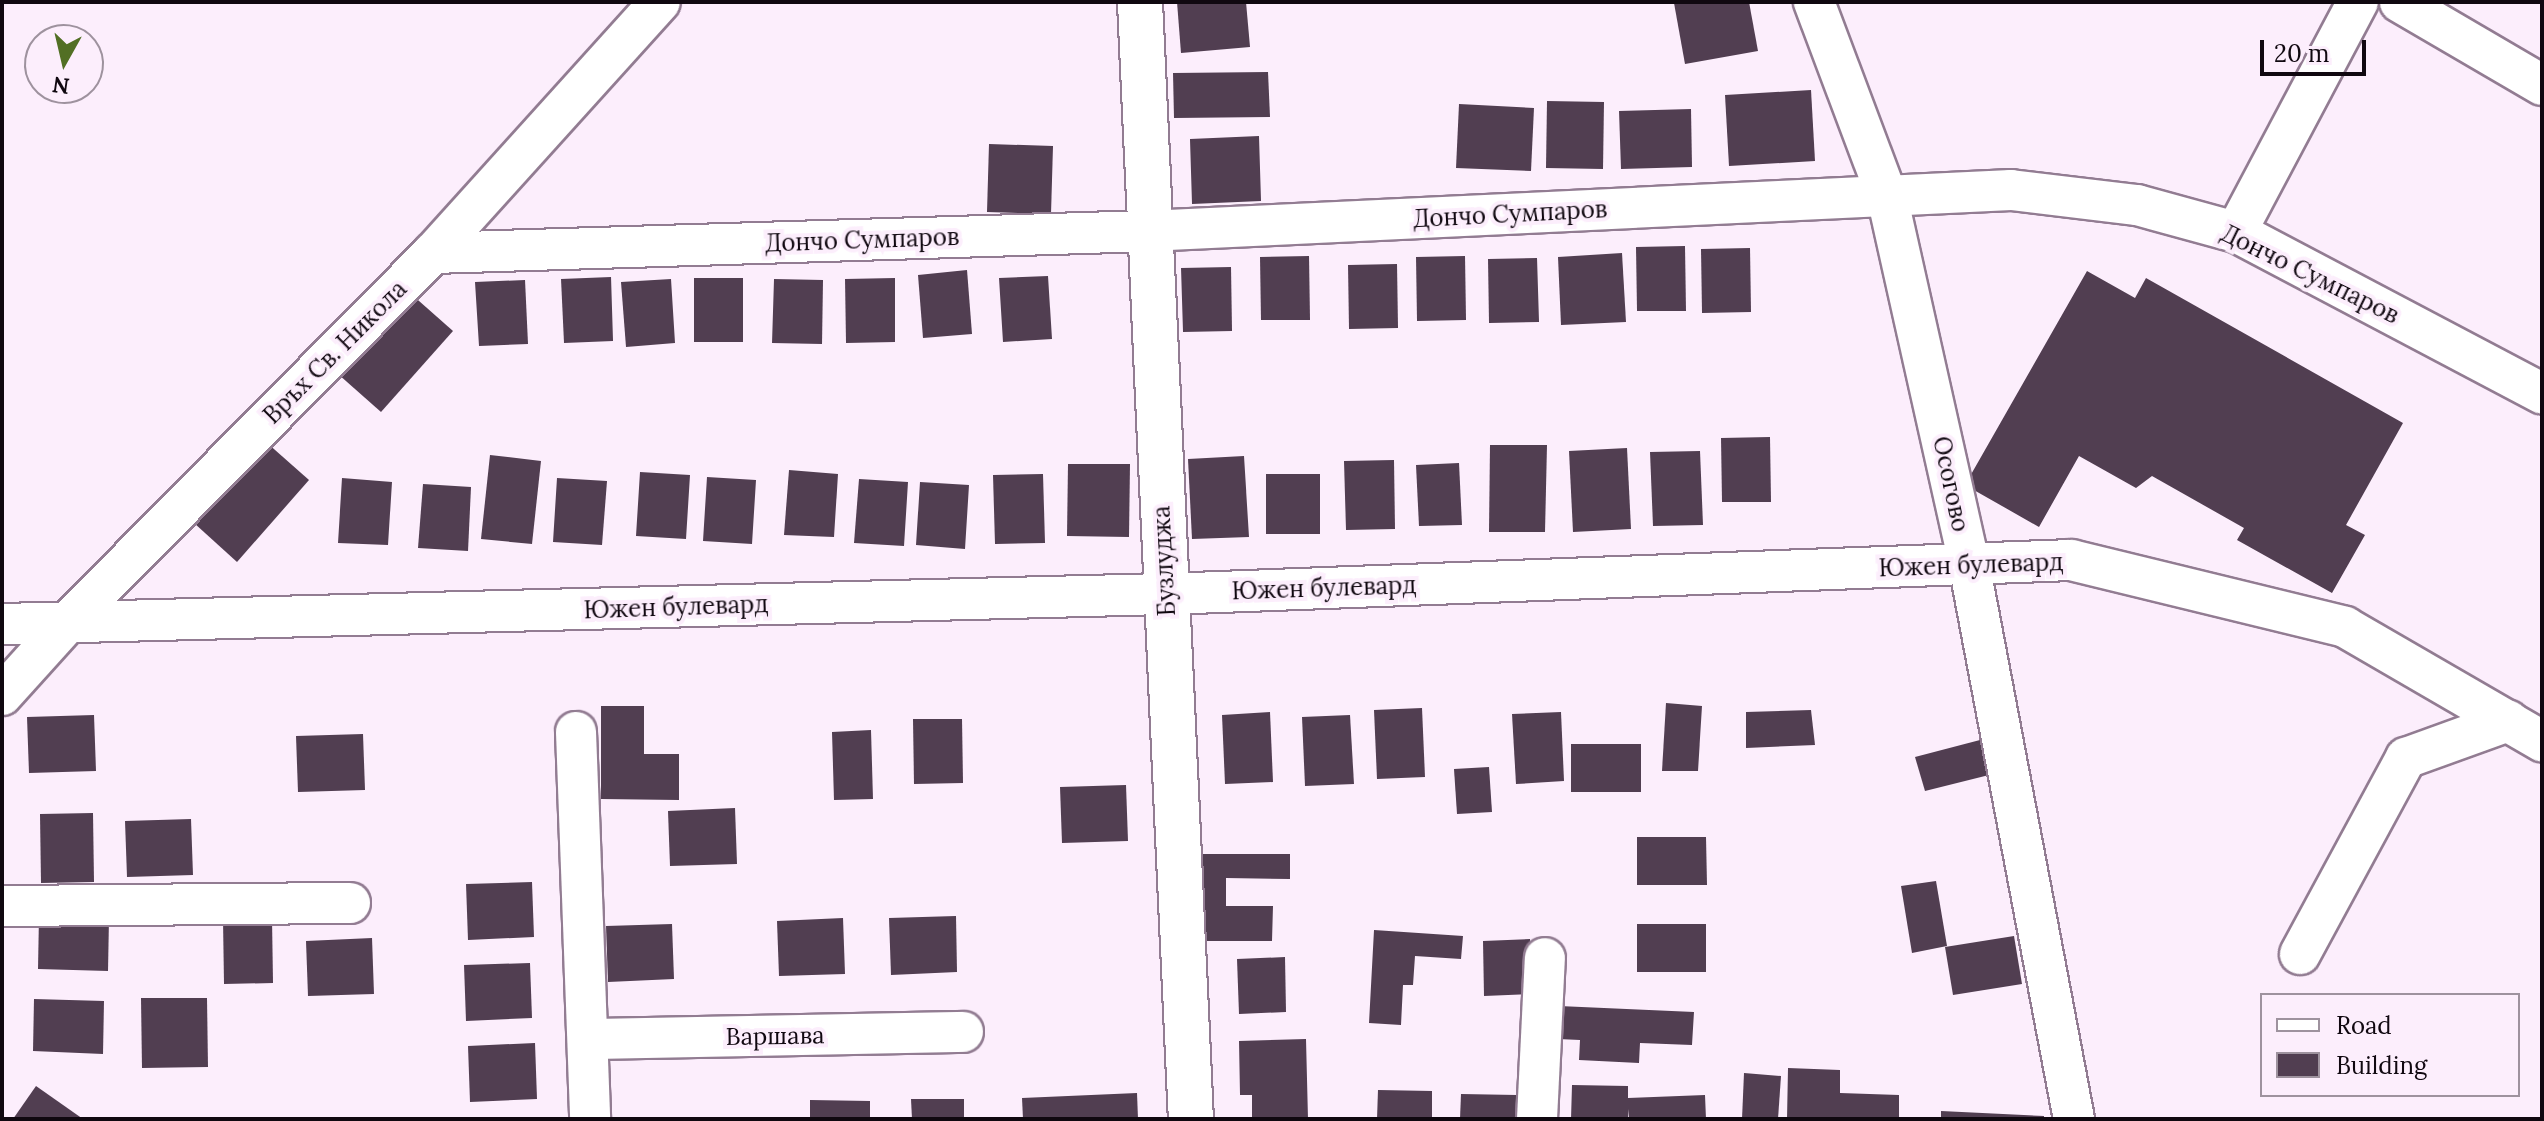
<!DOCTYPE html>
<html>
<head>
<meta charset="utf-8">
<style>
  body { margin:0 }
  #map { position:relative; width:2544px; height:1121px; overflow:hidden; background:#fceefc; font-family:Lora,serif }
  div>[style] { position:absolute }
  .building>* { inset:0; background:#513e51 }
  .roads { filter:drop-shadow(2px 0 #927c92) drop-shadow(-2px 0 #927c92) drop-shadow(0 2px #927c92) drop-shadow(0 -2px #927c92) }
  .street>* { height:40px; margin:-20px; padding:0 20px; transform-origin:20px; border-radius:20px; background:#fff }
  .secondary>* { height:44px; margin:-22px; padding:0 22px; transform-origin:22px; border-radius:22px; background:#fff }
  span { translate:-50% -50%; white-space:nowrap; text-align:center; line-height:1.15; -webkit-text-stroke:8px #fceefc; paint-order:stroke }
  .street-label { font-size:24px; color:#100810 }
  .frame { position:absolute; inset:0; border:4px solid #100810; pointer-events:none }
  .legend { position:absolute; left:2260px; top:993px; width:260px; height:104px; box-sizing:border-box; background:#fceefc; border:2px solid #9e929e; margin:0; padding:10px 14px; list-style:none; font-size:24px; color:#100810 }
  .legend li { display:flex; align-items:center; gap:16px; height:40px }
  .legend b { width:40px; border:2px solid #9e929e }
  .north { position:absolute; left:24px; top:24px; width:80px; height:80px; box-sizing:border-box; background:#fceefc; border:2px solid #9e929e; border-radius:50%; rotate:188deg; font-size:22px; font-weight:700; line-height:32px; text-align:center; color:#100810 }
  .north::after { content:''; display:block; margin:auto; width:28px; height:36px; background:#526f24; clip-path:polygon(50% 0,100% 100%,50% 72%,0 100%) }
  .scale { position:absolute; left:2260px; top:40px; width:106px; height:36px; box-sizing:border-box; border:4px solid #100810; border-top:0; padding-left:10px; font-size:24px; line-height:28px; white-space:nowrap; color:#100810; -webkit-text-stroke:6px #fceefc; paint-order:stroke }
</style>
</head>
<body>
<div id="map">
  <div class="building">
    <i style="clip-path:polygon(1177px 2px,1246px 2px,1250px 47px,1181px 53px)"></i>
    <i style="clip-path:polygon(1749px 2px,1758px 51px,1685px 64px,1674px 3px)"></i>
    <i style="clip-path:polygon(1268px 72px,1270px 117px,1174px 118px,1173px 73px)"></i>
    <i style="clip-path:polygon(1811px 90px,1815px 161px,1729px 166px,1725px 95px)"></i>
    <i style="clip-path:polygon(1547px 101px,1604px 102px,1603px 169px,1546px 168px)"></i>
    <i style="clip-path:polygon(1459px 104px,1534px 108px,1531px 171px,1456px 168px)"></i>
    <i style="clip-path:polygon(1691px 109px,1692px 167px,1621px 169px,1619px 111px)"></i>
    <i style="clip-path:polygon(1259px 136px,1261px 201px,1192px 204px,1190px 139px)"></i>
    <i style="clip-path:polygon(989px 144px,1053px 146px,1051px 214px,987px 212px)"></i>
    <i style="clip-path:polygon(1685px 246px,1686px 311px,1637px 311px,1636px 247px)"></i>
    <i style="clip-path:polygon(1750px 248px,1751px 312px,1702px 313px,1701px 249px)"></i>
    <i style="clip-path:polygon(1622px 253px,1626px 322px,1561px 325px,1558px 257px)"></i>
    <i style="clip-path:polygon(1309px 256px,1310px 320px,1261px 320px,1260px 257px)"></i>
    <i style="clip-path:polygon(1465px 256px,1466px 320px,1417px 321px,1416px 257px)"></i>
    <i style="clip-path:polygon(1537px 258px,1539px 322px,1489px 323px,1488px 259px)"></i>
    <i style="clip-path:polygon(1397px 264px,1398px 328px,1349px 329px,1348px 265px)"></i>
    <i style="clip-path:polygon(1231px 267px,1232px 331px,1183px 332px,1181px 268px)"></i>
    <i style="clip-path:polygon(967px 270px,972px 334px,923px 338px,918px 275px)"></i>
    <i style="clip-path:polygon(2087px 271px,2135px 298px,2146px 278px,2403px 423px,2346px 525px,2365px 535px,2332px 593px,2237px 540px,2244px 528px,2152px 476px,2136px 488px,2079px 456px,2039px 527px,1965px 485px)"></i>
    <i style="clip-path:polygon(1048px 276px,1052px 339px,1003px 342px,999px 278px)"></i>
    <i style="clip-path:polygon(611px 277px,613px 341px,564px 343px,561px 279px)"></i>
    <i style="clip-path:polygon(694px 278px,743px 278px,743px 342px,694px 342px)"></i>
    <i style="clip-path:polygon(895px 278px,895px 342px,846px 343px,845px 279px)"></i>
    <i style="clip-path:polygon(671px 279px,675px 343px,626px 347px,621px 282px)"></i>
    <i style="clip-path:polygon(774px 279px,823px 280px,822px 344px,772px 343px)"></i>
    <i style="clip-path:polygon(525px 280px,528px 344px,479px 346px,475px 282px)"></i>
    <i style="clip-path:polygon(410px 293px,453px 331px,381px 412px,338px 374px)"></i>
    <i style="clip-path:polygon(1770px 437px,1771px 502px,1722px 502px,1721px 438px)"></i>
    <i style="clip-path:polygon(266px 442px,309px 480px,237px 562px,194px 523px)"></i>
    <i style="clip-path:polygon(1490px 445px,1547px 445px,1545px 532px,1489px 532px)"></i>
    <i style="clip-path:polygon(1627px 448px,1631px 529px,1573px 532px,1569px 451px)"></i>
    <i style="clip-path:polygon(1700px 451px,1703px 525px,1653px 526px,1650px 452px)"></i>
    <i style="clip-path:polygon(490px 455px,541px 461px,532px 544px,481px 539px)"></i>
    <i style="clip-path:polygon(1244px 456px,1249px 537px,1192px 539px,1188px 459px)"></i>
    <i style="clip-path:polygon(1394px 460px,1395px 529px,1346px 530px,1344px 461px)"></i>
    <i style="clip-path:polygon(1459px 463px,1462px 525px,1419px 526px,1416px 465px)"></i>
    <i style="clip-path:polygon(1068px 464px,1130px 464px,1129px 537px,1067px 536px)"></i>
    <i style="clip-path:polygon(789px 470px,838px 474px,834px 537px,784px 535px)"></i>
    <i style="clip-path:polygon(640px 472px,690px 475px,686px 539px,636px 536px)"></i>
    <i style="clip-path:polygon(1043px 474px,1045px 543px,995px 544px,993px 475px)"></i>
    <i style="clip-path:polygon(1266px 474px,1320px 474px,1320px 534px,1266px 534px)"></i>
    <i style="clip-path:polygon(707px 477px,756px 480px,752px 544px,703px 541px)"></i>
    <i style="clip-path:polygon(342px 478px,392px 482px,388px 545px,338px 543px)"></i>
    <i style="clip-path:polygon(557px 478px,607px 481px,602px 545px,553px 542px)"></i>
    <i style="clip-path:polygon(859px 479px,908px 482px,904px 546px,854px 543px)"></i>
    <i style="clip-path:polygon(920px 482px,969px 485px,965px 549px,916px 545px)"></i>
    <i style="clip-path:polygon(423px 484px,471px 487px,468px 551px,418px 548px)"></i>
    <i style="clip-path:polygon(1666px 703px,1702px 706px,1698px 771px,1662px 771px)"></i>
    <i style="clip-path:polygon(601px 706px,644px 706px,644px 754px,679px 754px,679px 800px,601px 799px)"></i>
    <i style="clip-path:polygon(1422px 708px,1425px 777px,1377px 779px,1374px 710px)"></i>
    <i style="clip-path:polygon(1811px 710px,1815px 745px,1746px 748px,1746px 712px)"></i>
    <i style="clip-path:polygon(1270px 712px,1273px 782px,1225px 784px,1222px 715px)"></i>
    <i style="clip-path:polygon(1561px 712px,1564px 781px,1516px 784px,1512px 714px)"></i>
    <i style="clip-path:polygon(94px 715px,96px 771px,29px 773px,27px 717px)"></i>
    <i style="clip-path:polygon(1350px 715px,1354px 784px,1305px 786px,1302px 717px)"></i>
    <i style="clip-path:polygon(913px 719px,962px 719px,963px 783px,914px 784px)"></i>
    <i style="clip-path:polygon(871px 730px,873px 799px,834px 800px,832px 732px)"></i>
    <i style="clip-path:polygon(363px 734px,365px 790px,298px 792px,296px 736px)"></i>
    <i style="clip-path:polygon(1980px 740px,1989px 775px,1925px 791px,1915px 757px)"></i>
    <i style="clip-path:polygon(1571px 744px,1641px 744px,1641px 792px,1571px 792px)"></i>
    <i style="clip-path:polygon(1489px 767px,1492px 812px,1457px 814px,1454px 769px)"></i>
    <i style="clip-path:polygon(1126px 785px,1128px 841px,1062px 843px,1060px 787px)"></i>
    <i style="clip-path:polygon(735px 808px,737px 864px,670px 866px,668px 811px)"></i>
    <i style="clip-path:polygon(93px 813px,94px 882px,41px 883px,40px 814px)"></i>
    <i style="clip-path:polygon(191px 819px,193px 875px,127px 877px,125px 821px)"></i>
    <i style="clip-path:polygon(1637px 837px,1706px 837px,1707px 885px,1637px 885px)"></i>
    <i style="clip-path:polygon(1200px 854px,1290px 854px,1290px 879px,1226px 878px,1226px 906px,1273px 906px,1272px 941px,1199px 941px)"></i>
    <i style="clip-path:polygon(1936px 881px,1947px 946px,1912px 953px,1901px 886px)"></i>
    <i style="clip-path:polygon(532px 882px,534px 937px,468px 940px,466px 884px)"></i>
    <i style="clip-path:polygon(39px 916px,109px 918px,108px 971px,38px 969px)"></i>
    <i style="clip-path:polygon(956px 916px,957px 972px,891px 975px,889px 918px)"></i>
    <i style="clip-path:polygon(843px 918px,845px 974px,779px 976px,777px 921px)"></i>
    <i style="clip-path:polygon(223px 919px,272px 919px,273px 983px,224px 984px)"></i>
    <i style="clip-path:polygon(672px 924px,674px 979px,608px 982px,606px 926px)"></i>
    <i style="clip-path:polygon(1637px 924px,1706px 924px,1706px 972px,1637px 972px)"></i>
    <i style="clip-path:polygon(1374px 930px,1463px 936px,1461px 959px,1415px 956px,1413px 985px,1403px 985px,1401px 1025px,1369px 1023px)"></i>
    <i style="clip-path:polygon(2014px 936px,2022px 984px,1953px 995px,1945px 947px)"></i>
    <i style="clip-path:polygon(372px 938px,374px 994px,308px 996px,306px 941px)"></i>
    <i style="clip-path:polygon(1530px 939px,1532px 994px,1484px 996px,1483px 941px)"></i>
    <i style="clip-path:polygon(1285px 957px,1286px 1012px,1239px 1014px,1237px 959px)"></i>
    <i style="clip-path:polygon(530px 963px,532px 1018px,466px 1021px,464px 965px)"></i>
    <i style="clip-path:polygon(141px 998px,207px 998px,208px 1067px,142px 1068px)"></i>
    <i style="clip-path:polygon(34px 999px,104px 1001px,103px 1054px,33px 1051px)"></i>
    <i style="clip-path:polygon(1559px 1006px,1694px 1012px,1692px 1045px,1640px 1043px,1639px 1063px,1579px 1060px,1580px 1040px,1558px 1039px)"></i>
    <i style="clip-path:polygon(1306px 1039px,1308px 1119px,1252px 1119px,1252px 1095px,1240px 1095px,1239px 1041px)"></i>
    <i style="clip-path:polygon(535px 1043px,537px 1099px,470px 1102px,468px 1046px)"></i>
    <i style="clip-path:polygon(1788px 1068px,1840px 1070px,1840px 1093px,1899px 1095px,1899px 1119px,1787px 1119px)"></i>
    <i style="clip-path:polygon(1744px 1073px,1781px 1076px,1778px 1119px,1742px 1119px)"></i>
    <i style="clip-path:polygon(1572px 1085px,1628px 1086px,1628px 1098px,1705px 1095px,1706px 1119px,1629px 1119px,1629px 1109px,1628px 1119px,1571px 1119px)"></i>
    <i style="clip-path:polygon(36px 1086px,83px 1119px,13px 1119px)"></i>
    <i style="clip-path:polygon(1378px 1090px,1432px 1091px,1432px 1119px,1377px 1119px)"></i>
    <i style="clip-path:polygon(1137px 1093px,1138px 1119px,1023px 1119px,1022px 1098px)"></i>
    <i style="clip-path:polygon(1461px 1094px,1517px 1095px,1516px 1119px,1460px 1119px)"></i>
    <i style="clip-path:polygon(911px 1099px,964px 1099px,964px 1119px,912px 1119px)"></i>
    <i style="clip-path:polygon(810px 1100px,870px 1101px,870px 1119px,810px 1119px)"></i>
    <i style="clip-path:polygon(1941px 1111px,2044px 1116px,2044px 1119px,1941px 1119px)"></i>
  </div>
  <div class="roads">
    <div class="street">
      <i style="left:1814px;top:2px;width:207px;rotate:69.4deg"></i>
      <i style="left:1887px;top:196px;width:377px;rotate:77.4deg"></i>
      <i style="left:1969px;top:564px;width:565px;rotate:79.29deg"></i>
      <i style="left:2400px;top:2px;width:164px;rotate:30.3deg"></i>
      <i style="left:2236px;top:232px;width:260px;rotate:-62.1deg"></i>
      <i style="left:433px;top:253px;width:714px;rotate:-1.76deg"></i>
      <i style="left:1147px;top:231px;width:865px;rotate:-2.72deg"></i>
      <i style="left:2011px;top:190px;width:127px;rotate:6.8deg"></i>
      <i style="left:2137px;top:205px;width:103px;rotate:15.3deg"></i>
      <i style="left:2236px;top:232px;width:346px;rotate:27.8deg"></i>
      <i style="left:2px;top:624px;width:1164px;rotate:-1.48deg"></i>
      <i style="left:1166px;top:594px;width:906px;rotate:-2.15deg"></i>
      <i style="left:2071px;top:560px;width:282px;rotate:13.7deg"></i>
      <i style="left:2345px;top:627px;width:228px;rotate:30.1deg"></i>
      <i style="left:2px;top:695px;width:97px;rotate:-47.9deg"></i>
      <i style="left:67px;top:623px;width:520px;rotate:-45.31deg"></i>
      <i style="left:433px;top:253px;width:338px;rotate:-47.9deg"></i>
      <i style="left:576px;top:732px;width:387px;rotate:87.9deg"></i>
      <i style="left:2px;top:906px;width:348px;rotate:-0.5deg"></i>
      <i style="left:2300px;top:954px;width:223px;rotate:-61.6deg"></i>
      <i style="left:2406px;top:758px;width:109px;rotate:-19.9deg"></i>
      <i style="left:588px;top:1039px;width:375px;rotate:-1.1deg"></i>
      <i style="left:1537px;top:1119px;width:161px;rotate:-87.2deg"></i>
    </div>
    <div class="secondary">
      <i style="left:1140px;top:2px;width:1118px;rotate:87.39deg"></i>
    </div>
  </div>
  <div class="street-label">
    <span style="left:1510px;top:214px;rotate:-3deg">Дончо Сумпаров</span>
    <span style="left:862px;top:240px;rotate:-2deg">Дончо Сумпаров</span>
    <span style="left:2310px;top:274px;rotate:26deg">Дончо Сумпаров</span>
    <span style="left:335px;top:352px;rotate:-45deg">Връх Св. Никола</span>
    <span style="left:1951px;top:484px;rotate:78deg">Осогово</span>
    <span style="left:1164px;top:561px;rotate:-93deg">Бузлуджа</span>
    <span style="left:1971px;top:565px;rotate:-2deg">Южен булевард</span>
    <span style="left:1324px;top:588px;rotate:-2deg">Южен булевард</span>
    <span style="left:676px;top:607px;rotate:-2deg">Южен булевард</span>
    <span style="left:775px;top:1036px;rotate:-1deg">Варшава</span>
  </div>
  <div class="frame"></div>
  <ul class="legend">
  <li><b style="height:10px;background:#fff"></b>Road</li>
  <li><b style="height:22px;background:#513e51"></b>Building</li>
  </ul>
  <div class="north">N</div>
  <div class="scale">20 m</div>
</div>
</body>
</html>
